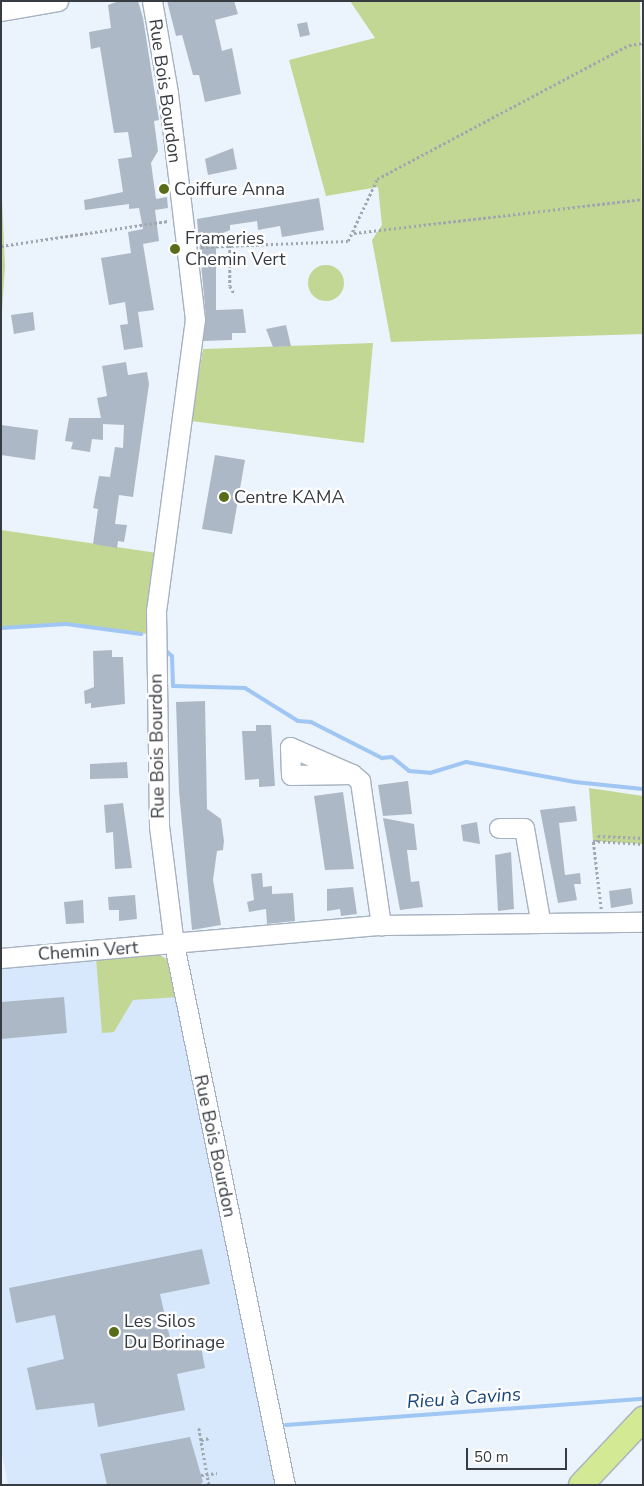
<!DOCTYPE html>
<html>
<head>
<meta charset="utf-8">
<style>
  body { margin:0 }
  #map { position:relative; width:644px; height:1486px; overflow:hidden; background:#ebf3fc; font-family:"Nunito Sans",sans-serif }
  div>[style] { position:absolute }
  .built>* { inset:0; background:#d7e8fd }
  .green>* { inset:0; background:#c3d794 }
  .round { border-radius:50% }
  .stream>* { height:4px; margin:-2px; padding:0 2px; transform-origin:2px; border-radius:2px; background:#a0c6f4 }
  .building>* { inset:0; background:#adb8c7 }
  .path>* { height:2.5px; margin-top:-1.25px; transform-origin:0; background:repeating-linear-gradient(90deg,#a0a7af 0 2.5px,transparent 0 5px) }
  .roads { filter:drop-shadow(1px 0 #a6b2c0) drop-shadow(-1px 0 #a6b2c0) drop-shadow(0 1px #a6b2c0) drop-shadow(0 -1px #a6b2c0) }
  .minor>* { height:19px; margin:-9.5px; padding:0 9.5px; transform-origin:9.5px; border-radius:9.5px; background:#fff }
  .major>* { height:24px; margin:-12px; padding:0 12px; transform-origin:12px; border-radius:12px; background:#d4e994 }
  .dots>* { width:14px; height:14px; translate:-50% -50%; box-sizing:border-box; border:2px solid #fff; border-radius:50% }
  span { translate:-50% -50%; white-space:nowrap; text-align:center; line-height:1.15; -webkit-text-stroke:4.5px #fff; paint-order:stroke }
  .street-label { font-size:18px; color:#373c42 }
  .poi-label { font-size:18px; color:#373c42 }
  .left { translate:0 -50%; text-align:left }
  .water-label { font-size:19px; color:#17477b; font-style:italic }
  .frame { position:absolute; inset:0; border:2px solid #373c42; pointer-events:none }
  .scale { position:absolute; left:466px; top:1448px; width:101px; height:22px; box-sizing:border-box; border:2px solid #373c42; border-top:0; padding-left:6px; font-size:15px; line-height:18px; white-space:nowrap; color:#373c42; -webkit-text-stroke:4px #fff; paint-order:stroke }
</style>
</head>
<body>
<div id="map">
  <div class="built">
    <i style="clip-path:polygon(160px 955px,169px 961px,276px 1485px,8px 1485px,1px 1448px,1px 958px)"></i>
  </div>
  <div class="green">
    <i style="clip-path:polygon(350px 1px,640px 1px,643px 334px,391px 342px,372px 240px,382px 225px,378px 187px,326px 196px,289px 60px,375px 38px)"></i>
    <i style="clip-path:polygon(1px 176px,5px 266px,1px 327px)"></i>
    <i class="round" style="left:308px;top:265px;width:36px;height:36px"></i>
    <i style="clip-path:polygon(373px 343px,364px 443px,191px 421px,203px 349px)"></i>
    <i style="clip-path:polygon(1px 530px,164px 554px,156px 635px,66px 624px,1px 628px)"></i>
    <i style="clip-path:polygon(589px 788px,643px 796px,643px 844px,593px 841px)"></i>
    <i style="clip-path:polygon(160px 955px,169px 961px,178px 997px,133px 1000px,114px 1032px,102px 1033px,96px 958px)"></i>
  </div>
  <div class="stream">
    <i style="left:1px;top:628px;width:65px;rotate:-3.5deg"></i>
    <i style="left:66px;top:624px;width:76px;rotate:7.6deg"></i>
    <i style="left:165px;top:650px;width:9px;rotate:41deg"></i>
    <i style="left:172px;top:656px;width:30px;rotate:88deg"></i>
    <i style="left:173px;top:686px;width:72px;rotate:1.6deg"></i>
    <i style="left:245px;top:688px;width:62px;rotate:31.9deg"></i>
    <i style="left:298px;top:721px;width:13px;rotate:4deg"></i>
    <i style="left:311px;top:722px;width:80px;rotate:26.9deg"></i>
    <i style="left:382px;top:758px;width:10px;rotate:-6deg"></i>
    <i style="left:392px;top:757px;width:22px;rotate:39deg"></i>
    <i style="left:409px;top:771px;width:21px;rotate:5deg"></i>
    <i style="left:430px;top:773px;width:38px;rotate:-17deg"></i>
    <i style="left:466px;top:762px;width:111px;rotate:10.4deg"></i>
    <i style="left:575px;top:782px;width:68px;rotate:5.9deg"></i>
    <i style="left:286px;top:1425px;width:358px;rotate:-4.2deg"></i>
  </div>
  <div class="building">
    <i style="clip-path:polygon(119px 1px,138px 1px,143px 18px,159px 120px,154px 121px,158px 151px,151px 163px,156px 199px,167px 197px,168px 208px,155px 210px,159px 241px,143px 244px,154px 310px,138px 312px,143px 347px,124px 350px,120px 325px,128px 324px,125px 302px,109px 305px,101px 258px,131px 253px,128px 232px,143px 229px,139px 208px,129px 209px,129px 204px,85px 210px,84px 200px,123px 192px,118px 159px,132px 157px,128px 132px,114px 133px,100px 47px,91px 49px,89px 32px,111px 28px,108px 5px)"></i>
    <i style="clip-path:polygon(167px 1px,234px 1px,238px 14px,215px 20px,222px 51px,232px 48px,241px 94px,205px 102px,199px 75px,193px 75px,182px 35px,176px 36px)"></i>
    <i style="clip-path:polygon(307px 22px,310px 35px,300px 37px,297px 24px)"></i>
    <i style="clip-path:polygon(233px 148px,237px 169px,208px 175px,205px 159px)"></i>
    <i style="clip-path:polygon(319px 198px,324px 230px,282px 237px,280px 226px,258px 230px,257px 221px,230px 225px,230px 230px,216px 236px,216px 310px,243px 309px,246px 333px,232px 333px,232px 340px,203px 341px,206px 318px,197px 219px)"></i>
    <i style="clip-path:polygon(33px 312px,35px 330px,14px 334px,11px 315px)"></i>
    <i style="clip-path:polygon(286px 325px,291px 346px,273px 347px,266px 329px)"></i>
    <i style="clip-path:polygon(126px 362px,128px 375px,147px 372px,149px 384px,133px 497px,119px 495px,115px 524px,127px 525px,124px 542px,118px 541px,117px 548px,93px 544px,98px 509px,93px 508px,99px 476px,110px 477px,115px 447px,123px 448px,124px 425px,103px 424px,103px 440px,92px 439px,90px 452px,71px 449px,73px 442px,65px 441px,69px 418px,101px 418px,97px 398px,107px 396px,102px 366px)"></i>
    <i style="clip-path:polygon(1px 425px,38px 430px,35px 460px,1px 455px)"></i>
    <i style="clip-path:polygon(215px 455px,245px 460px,232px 534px,202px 529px)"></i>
    <i style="clip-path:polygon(112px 650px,112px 657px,123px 657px,125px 704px,91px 708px,91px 703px,85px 704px,84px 691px,94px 687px,93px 651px)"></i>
    <i style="clip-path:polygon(205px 701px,207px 809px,221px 819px,224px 841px,223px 850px,217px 851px,213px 880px,221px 925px,192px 930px,179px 791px,176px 702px)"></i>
    <i style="clip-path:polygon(256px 725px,271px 725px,275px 786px,259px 787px,259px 779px,245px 780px,242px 731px,256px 731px)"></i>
    <i style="clip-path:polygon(127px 762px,128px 778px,90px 779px,90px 764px)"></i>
    <i style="clip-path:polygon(408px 781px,412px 814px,383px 816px,378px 785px)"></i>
    <i style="clip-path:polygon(343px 792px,354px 869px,325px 870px,314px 796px)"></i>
    <i style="clip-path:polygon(123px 803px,132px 868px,115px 869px,113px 832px,106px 833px,104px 805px)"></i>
    <i style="clip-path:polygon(575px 806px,577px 821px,559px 823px,565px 875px,580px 873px,581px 884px,574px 884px,577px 900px,558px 903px,540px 810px)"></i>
    <i style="clip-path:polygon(383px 818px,414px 824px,417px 850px,407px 850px,411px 882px,419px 881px,423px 907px,400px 910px)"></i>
    <i style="clip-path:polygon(477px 822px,480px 844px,463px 841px,461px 825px)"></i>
    <i style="clip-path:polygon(511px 852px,514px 909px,498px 911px,495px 855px)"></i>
    <i style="clip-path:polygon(262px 873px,263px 887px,272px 886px,272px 894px,293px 893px,295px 921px,267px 924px,266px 909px,249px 912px,247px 902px,254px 900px,251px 874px)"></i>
    <i style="clip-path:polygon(353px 887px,357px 914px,341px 916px,340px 909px,327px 911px,327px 889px)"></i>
    <i style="clip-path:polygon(631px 888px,633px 904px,611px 908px,609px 891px)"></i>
    <i style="clip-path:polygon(135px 895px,137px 919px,119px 921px,119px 910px,109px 910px,108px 897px)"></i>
    <i style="clip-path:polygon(83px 900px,84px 923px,66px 924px,64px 902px)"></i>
    <i style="clip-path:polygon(64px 997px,67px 1033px,1px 1039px,1px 1002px)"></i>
    <i style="clip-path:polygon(202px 1249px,210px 1284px,160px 1294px,172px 1347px,200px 1341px,205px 1368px,177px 1374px,185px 1410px,98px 1427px,94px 1403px,36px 1410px,27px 1368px,64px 1359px,55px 1315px,16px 1323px,9px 1288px)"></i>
    <i style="clip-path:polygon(190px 1437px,203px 1482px,199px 1485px,107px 1485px,100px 1454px)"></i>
  </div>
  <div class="path">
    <i style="left:354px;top:233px;width:291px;rotate:-6.7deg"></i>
    <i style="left:230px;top:245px;width:41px;rotate:90deg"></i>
    <i style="left:230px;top:286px;width:10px;rotate:61deg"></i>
    <i style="left:1px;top:246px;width:169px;rotate:-8.5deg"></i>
    <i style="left:201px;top:247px;width:147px;rotate:-2.3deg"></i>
    <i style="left:348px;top:241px;width:68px;rotate:-64.9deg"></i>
    <i style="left:377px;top:179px;width:285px;rotate:-28deg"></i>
    <i style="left:629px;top:45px;width:14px;rotate:-8deg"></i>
    <i style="left:597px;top:842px;width:6px;rotate:-81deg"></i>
    <i style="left:598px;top:836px;width:45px;rotate:2.5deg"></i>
    <i style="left:601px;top:909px;width:68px;rotate:-96.7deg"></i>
    <i style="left:593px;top:841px;width:50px;rotate:3.4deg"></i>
    <i style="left:199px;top:1428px;width:58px;rotate:80deg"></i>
    <i style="left:201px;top:1440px;width:9px;rotate:-13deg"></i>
    <i style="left:201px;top:1475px;width:16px;rotate:-7deg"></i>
  </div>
  <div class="roads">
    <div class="minor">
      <i style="left:152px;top:1px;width:93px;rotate:80.1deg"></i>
      <i style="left:168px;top:93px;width:228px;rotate:83.2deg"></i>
      <i style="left:195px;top:319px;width:294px;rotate:97.6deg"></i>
      <i style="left:156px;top:610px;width:216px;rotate:89.2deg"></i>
      <i style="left:159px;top:826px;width:119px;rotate:82.8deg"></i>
      <i style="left:174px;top:944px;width:552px;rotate:78.41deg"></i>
      <i style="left:1px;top:11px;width:58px;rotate:-10deg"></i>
      <i style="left:352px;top:774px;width:61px;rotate:179.1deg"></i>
      <i style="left:291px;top:775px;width:28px;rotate:-92deg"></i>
      <i style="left:290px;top:747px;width:68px;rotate:23.5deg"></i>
      <i style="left:352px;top:774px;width:11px;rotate:41deg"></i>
      <i style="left:360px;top:781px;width:146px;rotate:81.7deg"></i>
      <i style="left:499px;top:828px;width:25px"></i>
      <i style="left:524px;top:828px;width:93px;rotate:80.1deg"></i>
      <i style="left:1px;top:958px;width:381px;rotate:-5deg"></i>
      <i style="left:381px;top:925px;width:262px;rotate:-0.7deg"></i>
    </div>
    <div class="major">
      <i style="left:581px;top:1485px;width:91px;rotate:-46.8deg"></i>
    </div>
  </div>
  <div class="dots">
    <i style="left:164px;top:189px;background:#596c19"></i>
    <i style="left:175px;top:249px;background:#596c19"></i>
    <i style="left:224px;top:497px;background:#596c19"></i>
    <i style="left:114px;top:1332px;background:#596c19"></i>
  </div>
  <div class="street-label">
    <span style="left:165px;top:91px;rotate:82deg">Rue Bois Bourdon</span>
    <span style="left:157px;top:746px;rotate:-91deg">Rue Bois Bourdon</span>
    <span style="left:88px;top:951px;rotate:-4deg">Chemin Vert</span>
    <span style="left:215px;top:1146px;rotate:78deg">Rue Bois Bourdon</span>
  </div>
  <div class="poi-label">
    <span class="left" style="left:174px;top:189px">Coiffure Anna</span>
    <span class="left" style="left:185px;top:249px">Frameries<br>Chemin Vert</span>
    <span class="left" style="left:234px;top:497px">Centre KAMA</span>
    <span class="left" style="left:124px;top:1332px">Les Silos<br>Du Borinage</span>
  </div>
  <div class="water-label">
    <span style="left:464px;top:1399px;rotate:-4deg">Rieu à Cavins</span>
  </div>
  <div class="frame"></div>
  <div class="scale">50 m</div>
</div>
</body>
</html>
